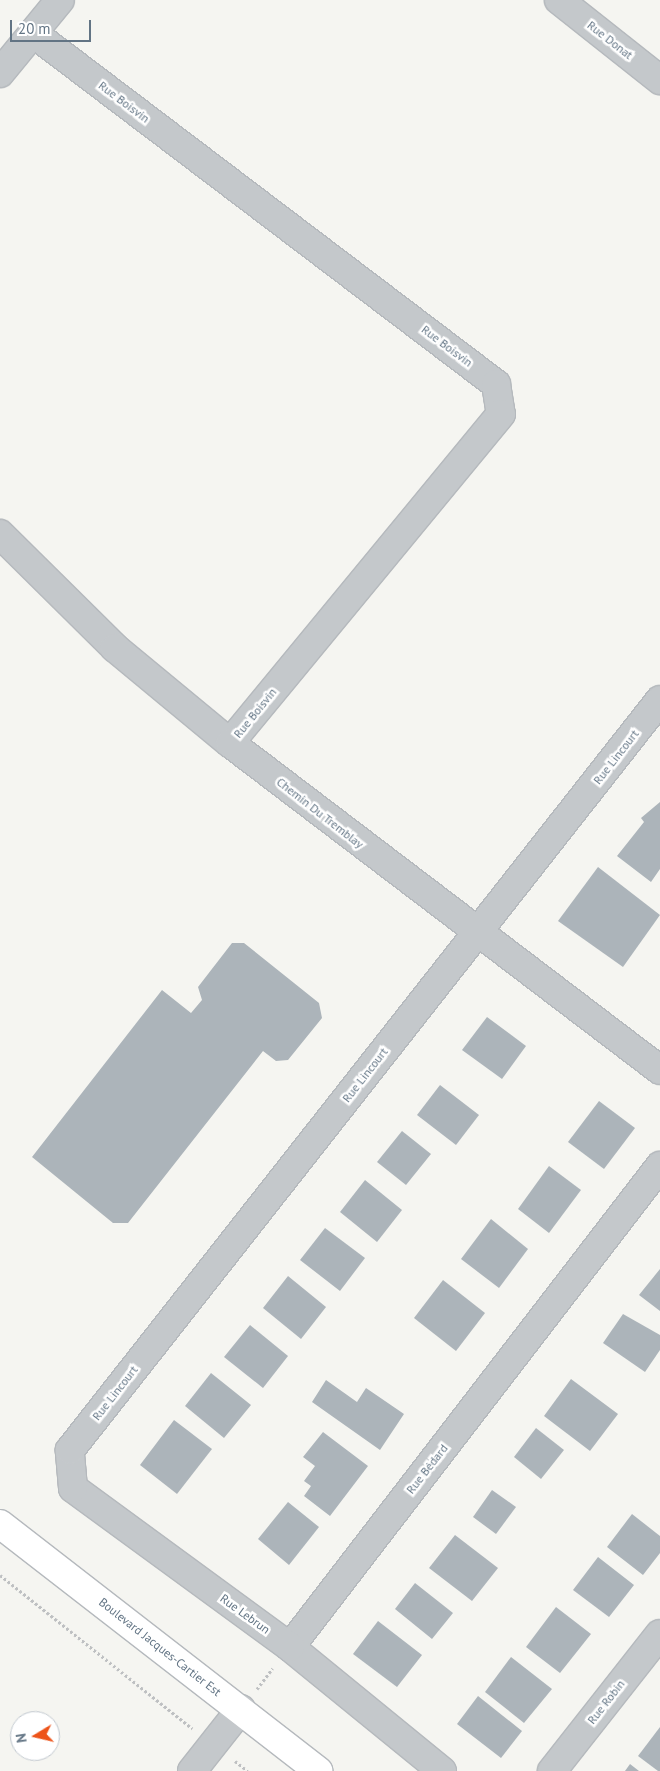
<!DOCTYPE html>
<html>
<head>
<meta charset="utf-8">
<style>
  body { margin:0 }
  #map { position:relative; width:660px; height:1771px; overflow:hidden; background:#f5f5f1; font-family:"PT Sans",sans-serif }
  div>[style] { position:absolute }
  .building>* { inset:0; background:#acb4ba }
  .path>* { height:3px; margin-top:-1.5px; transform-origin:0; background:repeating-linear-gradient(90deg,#bec0c2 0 2.5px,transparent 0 5px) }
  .roads { filter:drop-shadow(1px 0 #b5b9bd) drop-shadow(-1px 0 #b5b9bd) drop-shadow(0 1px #b5b9bd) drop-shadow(0 -1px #b5b9bd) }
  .minor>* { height:28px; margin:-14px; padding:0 14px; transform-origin:14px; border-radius:14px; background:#c4c8cb }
  .major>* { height:28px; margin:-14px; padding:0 14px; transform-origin:14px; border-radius:14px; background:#fff }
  span { translate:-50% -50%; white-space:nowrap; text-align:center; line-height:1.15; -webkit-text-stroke:5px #fff; paint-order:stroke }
  .street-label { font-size:12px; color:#627484 }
  .north { position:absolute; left:10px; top:1711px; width:50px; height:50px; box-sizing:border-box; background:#fff; border:1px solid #c0c7ce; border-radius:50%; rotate:261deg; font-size:14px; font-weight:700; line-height:20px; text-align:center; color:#627484 }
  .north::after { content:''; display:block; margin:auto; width:18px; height:22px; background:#ed5319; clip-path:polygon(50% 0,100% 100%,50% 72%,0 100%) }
  .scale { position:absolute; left:10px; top:20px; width:81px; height:22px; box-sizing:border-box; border:2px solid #627484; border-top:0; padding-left:6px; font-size:15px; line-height:18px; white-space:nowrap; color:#627484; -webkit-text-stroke:4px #fff; paint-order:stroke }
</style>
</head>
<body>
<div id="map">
  <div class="building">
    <i style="clip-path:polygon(660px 802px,660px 869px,651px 882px,617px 856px,644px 822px,641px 818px)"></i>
    <i style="clip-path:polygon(598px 867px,660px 915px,623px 967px,558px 921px)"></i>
    <i style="clip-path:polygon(232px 943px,244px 943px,319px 1003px,322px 1018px,288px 1060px,276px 1061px,263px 1051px,128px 1223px,113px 1223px,32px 1157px,162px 990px,191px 1013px,202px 1000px,198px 987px)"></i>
    <i style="clip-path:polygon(487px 1017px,526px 1046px,502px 1079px,462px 1050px)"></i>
    <i style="clip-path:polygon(440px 1085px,479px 1115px,456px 1145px,417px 1115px)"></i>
    <i style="clip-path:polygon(599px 1101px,635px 1128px,604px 1169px,568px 1142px)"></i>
    <i style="clip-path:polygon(402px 1131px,431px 1154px,406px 1185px,377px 1162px)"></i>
    <i style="clip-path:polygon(549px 1166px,581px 1190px,549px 1233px,518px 1209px)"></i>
    <i style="clip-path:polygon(365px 1180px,402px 1210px,377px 1242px,340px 1212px)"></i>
    <i style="clip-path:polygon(491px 1219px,528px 1249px,499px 1288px,461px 1259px)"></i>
    <i style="clip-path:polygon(325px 1228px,365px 1258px,340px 1291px,300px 1260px)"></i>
    <i style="clip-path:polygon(660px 1269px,660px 1311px,639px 1295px)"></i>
    <i style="clip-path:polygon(288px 1276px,326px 1307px,301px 1339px,263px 1308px)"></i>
    <i style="clip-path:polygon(443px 1280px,485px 1313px,456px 1351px,414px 1318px)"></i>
    <i style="clip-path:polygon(623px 1314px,660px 1335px,660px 1350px,645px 1372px,603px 1343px)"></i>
    <i style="clip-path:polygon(250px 1325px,288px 1356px,263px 1388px,224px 1357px)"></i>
    <i style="clip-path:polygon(211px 1373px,251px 1405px,224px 1438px,185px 1406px)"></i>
    <i style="clip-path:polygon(571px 1379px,618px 1414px,590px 1451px,544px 1416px)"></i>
    <i style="clip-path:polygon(326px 1380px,357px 1402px,366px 1388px,404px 1414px,380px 1450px,312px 1402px)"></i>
    <i style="clip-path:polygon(174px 1420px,212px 1449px,177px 1494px,140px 1465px)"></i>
    <i style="clip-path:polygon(536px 1428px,564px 1450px,541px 1479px,514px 1457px)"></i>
    <i style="clip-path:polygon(323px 1432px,368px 1466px,330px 1516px,304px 1496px,311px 1486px,304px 1481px,315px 1466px,303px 1457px)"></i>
    <i style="clip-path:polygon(492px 1490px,516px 1507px,496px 1534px,473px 1517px)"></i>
    <i style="clip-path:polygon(288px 1502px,319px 1527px,289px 1565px,258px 1539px)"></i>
    <i style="clip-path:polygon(632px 1514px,660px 1536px,660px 1553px,643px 1575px,607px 1547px)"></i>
    <i style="clip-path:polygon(455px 1535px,498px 1568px,472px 1601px,429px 1568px)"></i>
    <i style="clip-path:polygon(598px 1557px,634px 1585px,609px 1617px,573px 1590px)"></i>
    <i style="clip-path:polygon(415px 1583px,453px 1613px,432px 1639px,395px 1609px)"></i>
    <i style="clip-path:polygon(556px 1607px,591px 1634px,560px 1673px,526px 1647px)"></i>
    <i style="clip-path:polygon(378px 1621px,422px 1655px,397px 1687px,353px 1654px)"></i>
    <i style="clip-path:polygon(511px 1657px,552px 1689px,524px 1723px,485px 1692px)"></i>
    <i style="clip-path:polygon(478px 1696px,522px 1731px,501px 1758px,457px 1724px)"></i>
    <i style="clip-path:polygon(660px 1727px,660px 1771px,658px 1771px,638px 1756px)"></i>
    <i style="clip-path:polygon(630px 1764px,639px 1771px,625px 1771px)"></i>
  </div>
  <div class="path">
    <i style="left:0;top:1575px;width:246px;rotate:38.6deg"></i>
    <i style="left:257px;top:1689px;width:26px;rotate:-53deg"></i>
    <i style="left:235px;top:1761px;width:16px;rotate:38deg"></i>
  </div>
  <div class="roads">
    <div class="minor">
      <i style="left:559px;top:0;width:129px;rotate:38.4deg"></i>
      <i style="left:33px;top:33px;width:581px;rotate:37.17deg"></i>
      <i style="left:496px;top:384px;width:30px;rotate:81deg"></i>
      <i style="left:501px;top:414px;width:426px;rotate:129.5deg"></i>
      <i style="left:0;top:73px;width:94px;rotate:-50.6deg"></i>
      <i style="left:0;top:534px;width:162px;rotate:44.7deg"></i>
      <i style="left:115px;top:648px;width:149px;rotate:39.6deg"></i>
      <i style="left:230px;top:743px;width:540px;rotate:37.25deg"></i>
      <i style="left:290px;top:1647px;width:607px;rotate:-52.43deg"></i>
      <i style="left:192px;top:1771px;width:79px;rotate:-51.7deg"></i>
      <i style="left:442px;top:1771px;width:196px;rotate:-140.8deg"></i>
      <i style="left:290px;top:1647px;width:269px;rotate:-143.8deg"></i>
      <i style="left:73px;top:1488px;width:38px;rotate:-95deg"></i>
      <i style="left:70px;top:1450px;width:954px;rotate:-51.81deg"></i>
      <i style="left:552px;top:1771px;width:174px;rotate:-51.8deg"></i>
    </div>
    <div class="major">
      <i style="left:0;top:1524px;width:403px;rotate:37.8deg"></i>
    </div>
  </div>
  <div class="street-label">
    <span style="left:610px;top:40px;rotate:38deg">Rue Donat</span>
    <span style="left:124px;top:102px;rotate:37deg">Rue Boisvin</span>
    <span style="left:447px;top:346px;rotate:37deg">Rue Boisvin</span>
    <span style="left:255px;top:713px;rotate:-51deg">Rue Boisvin</span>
    <span style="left:616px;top:757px;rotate:-52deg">Rue Lincourt</span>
    <span style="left:320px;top:813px;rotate:38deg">Chemin Du Tremblay</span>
    <span style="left:365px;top:1075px;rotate:-52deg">Rue Lincourt</span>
    <span style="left:115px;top:1393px;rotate:-52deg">Rue Lincourt</span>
    <span style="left:427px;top:1469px;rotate:-52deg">Rue Bédard</span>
    <span style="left:245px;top:1614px;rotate:36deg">Rue Lebrun</span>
    <span style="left:160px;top:1647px;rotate:38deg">Boulevard Jacques-Cartier Est</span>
    <span style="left:606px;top:1702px;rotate:-52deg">Rue Robin</span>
  </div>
  <div class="north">N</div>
  <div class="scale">20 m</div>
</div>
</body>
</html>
